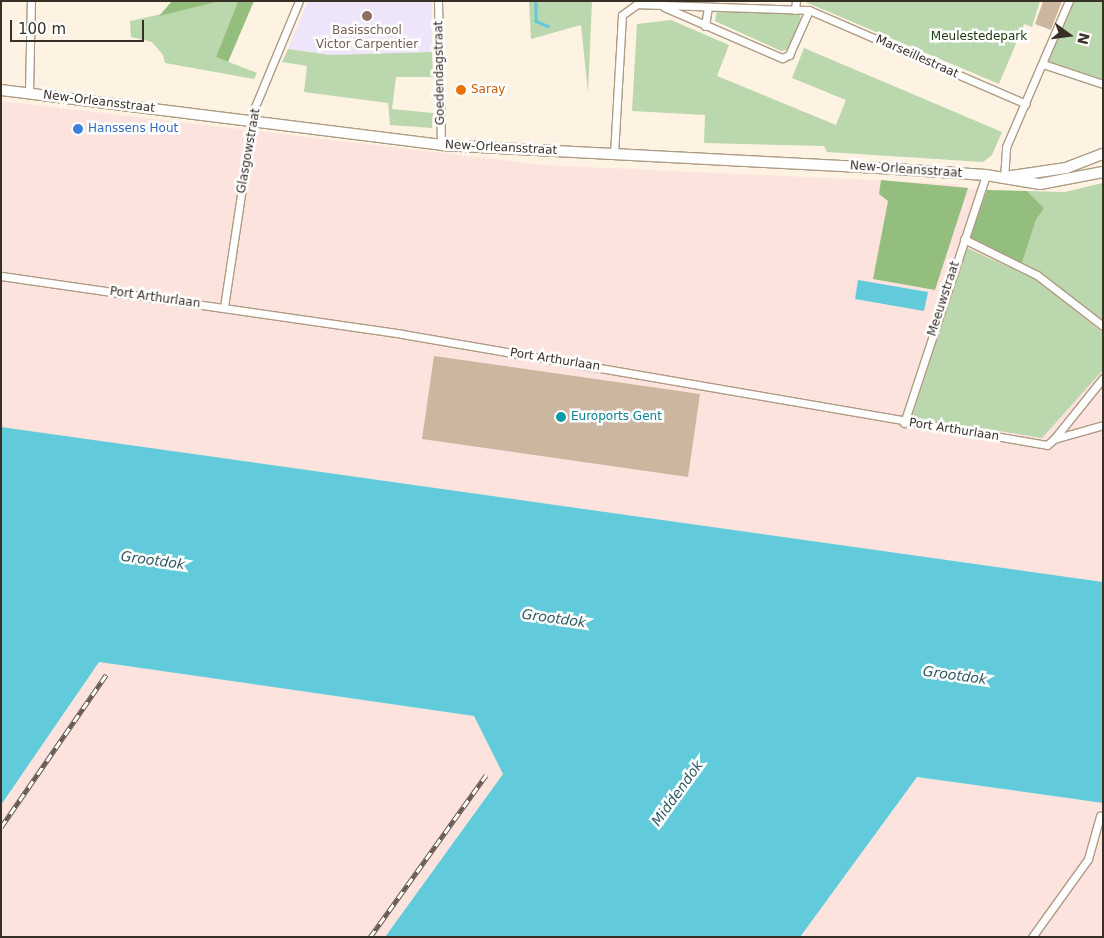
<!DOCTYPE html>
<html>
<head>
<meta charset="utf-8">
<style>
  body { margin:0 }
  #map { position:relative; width:1104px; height:938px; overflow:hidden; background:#fef2e3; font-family:"DejaVu Sans",sans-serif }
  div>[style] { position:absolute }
  .industrial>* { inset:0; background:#fde3dd }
  .education>* { inset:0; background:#efe5fa }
  .green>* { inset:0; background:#bbd7ae }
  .forest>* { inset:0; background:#93be7e }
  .water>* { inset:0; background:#61cbdc }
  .stream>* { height:2.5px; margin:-1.25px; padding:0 1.25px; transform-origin:1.25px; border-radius:1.25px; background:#61cbdc }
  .building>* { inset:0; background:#cbb79f }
  .roads { filter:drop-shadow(1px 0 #ae9b83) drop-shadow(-1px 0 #ae9b83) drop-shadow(0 1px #ae9b83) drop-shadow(0 -1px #ae9b83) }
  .minor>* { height:7px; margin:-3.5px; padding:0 3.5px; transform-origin:3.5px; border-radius:3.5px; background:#fff }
  .secondary>* { height:10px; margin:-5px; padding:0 5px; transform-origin:5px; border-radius:5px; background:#fff }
  .rail>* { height:4.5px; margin-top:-2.25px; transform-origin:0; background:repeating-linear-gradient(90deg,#fff 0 8px,#635a50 0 16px); box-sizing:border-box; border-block:1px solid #635a50 }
  .dots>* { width:14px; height:14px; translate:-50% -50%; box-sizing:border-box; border:2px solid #fff; border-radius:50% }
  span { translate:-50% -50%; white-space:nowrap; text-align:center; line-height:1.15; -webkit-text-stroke:5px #fff; paint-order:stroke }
  .education-label { font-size:12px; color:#785e54 }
  .park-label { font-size:12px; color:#203c0f }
  .street-label { font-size:12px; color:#383027 }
  .food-label { font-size:12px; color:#c56008 }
  .left { translate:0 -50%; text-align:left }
  .shop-label { font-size:12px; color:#366cbe }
  .culture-label { font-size:12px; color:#0d838f }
  .water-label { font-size:14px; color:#2e5c64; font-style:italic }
  .frame { position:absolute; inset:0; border:2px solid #383027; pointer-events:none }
  .north { position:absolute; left:1044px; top:10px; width:50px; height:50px; -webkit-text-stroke:4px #fff; paint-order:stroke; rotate:104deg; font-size:14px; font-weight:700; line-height:20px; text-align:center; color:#383027 }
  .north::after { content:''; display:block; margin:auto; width:18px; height:22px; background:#383027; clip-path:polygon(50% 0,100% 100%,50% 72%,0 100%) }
  .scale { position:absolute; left:10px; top:20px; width:134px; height:22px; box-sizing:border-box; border:2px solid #383027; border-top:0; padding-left:6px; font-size:15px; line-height:18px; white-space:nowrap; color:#383027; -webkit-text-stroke:4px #fff; paint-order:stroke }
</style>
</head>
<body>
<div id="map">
  <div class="industrial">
    <i style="clip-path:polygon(1px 101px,543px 165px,955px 184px,971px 189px,1044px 192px,1065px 192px,1103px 183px,1103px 582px,1px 427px)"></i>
    <i style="clip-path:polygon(99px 662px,474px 716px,503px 774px,385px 937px,1px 937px,1px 805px)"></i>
    <i style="clip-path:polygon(917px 777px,1103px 803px,1103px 937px,800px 937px)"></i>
  </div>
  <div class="education">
    <i style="clip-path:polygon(308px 1px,432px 1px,432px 52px,330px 55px,288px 49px)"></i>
  </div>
  <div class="green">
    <i style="clip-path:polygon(220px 1px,238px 1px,216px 57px,257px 73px,254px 79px,165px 63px,163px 55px,152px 42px,131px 37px,130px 21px)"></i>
    <i style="clip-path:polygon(529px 1px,592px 1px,588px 93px,581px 25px,531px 39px)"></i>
    <i style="clip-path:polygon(803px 1px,1040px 1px,1032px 27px,1024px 24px,999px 84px)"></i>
    <i style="clip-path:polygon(1073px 1px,1103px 1px,1103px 79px,1048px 62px)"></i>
    <i style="clip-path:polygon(717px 10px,800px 14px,801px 21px,788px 50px,781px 51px,715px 21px)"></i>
    <i style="clip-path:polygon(671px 20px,729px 45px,717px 76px,836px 125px,846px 100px,792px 78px,804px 48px,1002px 132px,992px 155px,983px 162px,827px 152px,824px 146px,704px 143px,705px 115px,632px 111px,637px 24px)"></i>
    <i style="clip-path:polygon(288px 49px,330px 55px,432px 52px,433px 77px,396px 77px,392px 109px,433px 113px,432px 128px,390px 125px,388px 103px,304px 92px,307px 66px,282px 62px)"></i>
    <i style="clip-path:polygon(1103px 183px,1103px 322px,1022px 263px,1036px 220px,1044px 208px,1027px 191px,1065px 192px)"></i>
    <i style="clip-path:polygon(967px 248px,1037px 280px,1103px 333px,1103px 370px,1042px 438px,912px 417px)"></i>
  </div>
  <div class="forest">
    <i style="clip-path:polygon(172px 1px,220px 1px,159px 16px)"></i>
    <i style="clip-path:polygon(238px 1px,254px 1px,228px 62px,216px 57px)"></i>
    <i style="clip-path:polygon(881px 180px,968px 188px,935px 290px,873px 279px,888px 201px,879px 194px)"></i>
    <i style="clip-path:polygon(987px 190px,1027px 191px,1044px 208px,1036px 220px,1022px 263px,970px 238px)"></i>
  </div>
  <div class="water">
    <i style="clip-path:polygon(858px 280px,928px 292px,924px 311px,855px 299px)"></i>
    <i style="clip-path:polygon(1px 427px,1103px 582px,1103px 803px,917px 777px,800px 937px,385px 937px,503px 774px,474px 716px,99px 662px,1px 805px)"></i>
  </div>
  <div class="stream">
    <i style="left:536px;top:3px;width:18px;rotate:90deg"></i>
    <i style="left:536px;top:21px;width:13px;rotate:23deg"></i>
  </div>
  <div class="building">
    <i style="clip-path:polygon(1049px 1px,1062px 1px,1051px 30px,1035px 24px,1043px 2px)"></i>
    <i style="clip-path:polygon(434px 356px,700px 394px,688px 477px,422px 439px)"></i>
  </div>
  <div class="roads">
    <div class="minor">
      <i style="left:438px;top:1px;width:144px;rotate:88.8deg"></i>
      <i style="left:664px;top:7px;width:129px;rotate:23.4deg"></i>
      <i style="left:782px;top:58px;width:8px;rotate:-23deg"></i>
      <i style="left:789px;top:55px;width:49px;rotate:-66deg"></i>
      <i style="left:795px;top:10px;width:9px;rotate:-84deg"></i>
      <i style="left:705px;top:26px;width:19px;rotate:-81deg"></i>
      <i style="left:1043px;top:64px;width:63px;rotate:18.4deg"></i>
      <i style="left:29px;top:93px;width:92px;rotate:-88.8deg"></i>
      <i style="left:614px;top:154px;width:139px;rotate:-86.7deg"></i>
      <i style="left:622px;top:15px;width:19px;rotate:-36deg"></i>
      <i style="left:637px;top:4px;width:172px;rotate:2deg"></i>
      <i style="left:809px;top:10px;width:236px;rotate:23.4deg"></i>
      <i style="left:1004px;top:178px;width:31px;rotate:-86deg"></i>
      <i style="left:1006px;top:147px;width:159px;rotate:-66.7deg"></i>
      <i style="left:964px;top:239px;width:81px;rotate:26.3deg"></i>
      <i style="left:1037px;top:275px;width:83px;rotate:37.7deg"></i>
      <i style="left:1px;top:276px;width:405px;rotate:8.2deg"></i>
      <i style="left:402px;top:334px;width:654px;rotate:9.76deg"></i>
      <i style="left:1047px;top:445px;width:9px;rotate:-41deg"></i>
      <i style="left:1054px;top:439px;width:51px;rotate:-15.9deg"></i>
      <i style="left:224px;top:307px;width:200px;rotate:-81.4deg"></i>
      <i style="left:254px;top:109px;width:117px;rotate:-67.4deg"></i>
      <i style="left:904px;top:423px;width:261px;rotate:-71.7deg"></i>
      <i style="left:1054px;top:439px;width:78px;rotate:-51.2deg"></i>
      <i style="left:1032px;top:937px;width:96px;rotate:-54.3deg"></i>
      <i style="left:1088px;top:859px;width:45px;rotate:-74.4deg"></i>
    </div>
    <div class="secondary">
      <i style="left:1px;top:90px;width:443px;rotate:7.1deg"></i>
      <i style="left:441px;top:145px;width:439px;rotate:3deg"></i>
      <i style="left:879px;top:168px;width:107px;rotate:3.7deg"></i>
      <i style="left:986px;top:175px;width:55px;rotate:9.5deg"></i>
      <i style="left:1040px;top:184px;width:64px;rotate:-10.8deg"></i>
      <i style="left:1005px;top:177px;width:62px;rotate:-8.4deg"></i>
      <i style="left:1066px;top:168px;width:40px;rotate:-21deg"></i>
    </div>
  </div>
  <div class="rail">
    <i style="left:1px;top:827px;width:185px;rotate:-55.4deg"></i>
    <i style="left:370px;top:937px;width:199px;rotate:-54.4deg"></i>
  </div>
  <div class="dots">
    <i style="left:367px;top:16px;background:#8d6e63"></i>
    <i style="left:461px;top:90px;background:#e8710a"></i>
    <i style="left:78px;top:129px;background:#3f7fe0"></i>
    <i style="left:561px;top:417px;background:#0f9aa8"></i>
  </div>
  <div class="education-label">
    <span style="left:367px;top:38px">Basisschool<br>Victor Carpentier</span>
  </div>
  <div class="park-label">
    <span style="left:979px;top:37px">Meulestedepark</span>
  </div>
  <div class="street-label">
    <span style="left:917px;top:57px;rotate:24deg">Marseillestraat</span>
    <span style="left:440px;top:73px;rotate:-91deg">Goedendagstraat</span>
    <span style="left:99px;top:102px;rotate:7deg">New-Orleansstraat</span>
    <span style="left:501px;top:148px;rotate:3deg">New-Orleansstraat</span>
    <span style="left:249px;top:151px;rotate:-80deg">Glasgowstraat</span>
    <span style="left:906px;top:170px;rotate:4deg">New-Orleansstraat</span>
    <span style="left:155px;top:298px;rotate:8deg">Port Arthurlaan</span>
    <span style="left:944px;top:299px;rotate:-72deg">Meeuwstraat</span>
    <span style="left:555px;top:360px;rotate:9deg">Port Arthurlaan</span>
    <span style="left:954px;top:430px;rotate:9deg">Port Arthurlaan</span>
  </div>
  <div class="food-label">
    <span class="left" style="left:471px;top:90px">Saray</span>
  </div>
  <div class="shop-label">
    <span class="left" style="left:88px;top:129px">Hanssens Hout</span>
  </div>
  <div class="culture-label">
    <span class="left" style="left:571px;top:417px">Euroports Gent</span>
  </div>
  <div class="water-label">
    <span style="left:153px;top:560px;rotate:8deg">Grootdok</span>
    <span style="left:554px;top:618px;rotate:8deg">Grootdok</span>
    <span style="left:955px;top:675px;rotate:8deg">Grootdok</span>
    <span style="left:677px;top:793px;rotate:-54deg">Middendok</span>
  </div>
  <div class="frame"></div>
  <div class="north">N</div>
  <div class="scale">100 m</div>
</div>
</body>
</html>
